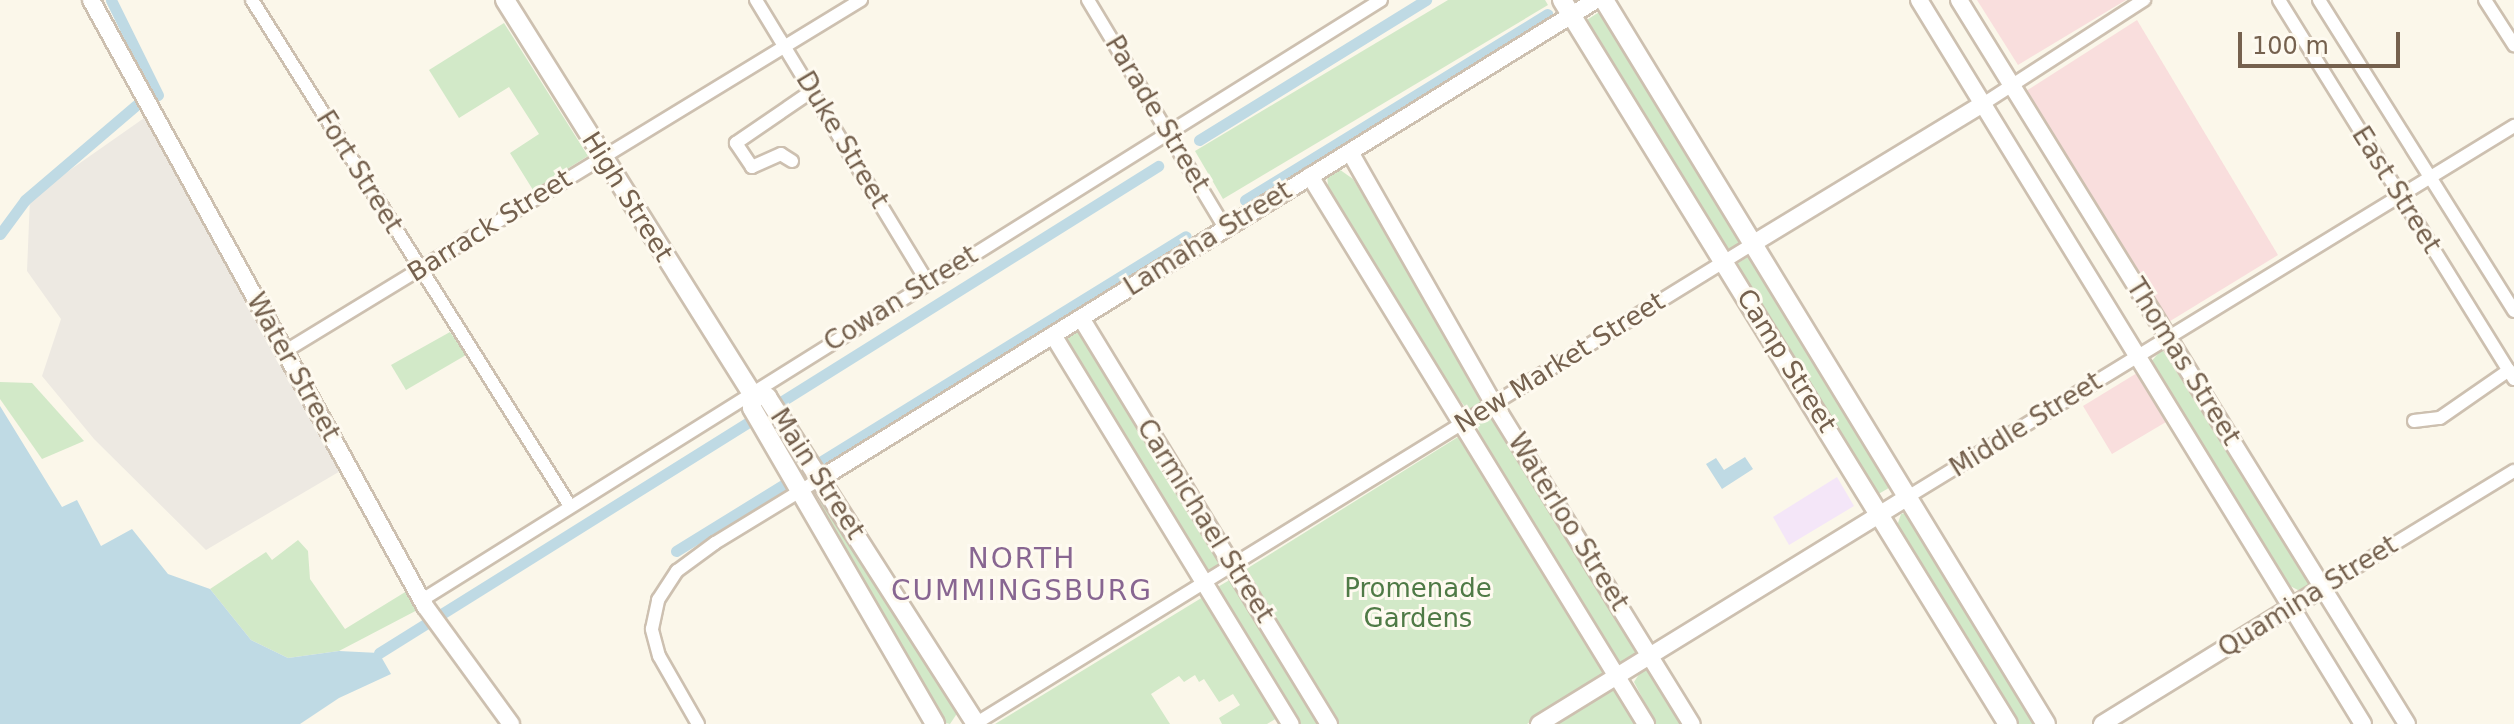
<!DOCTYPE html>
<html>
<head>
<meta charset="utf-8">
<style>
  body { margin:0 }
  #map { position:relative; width:2514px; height:724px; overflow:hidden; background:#fbf7ea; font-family:"DejaVu Sans",sans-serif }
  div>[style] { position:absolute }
  .industrial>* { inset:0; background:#ede9e2 }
  .education>* { inset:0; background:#f4e6f8 }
  .medical>* { inset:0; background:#f9dedd }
  .green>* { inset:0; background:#d2e9c8 }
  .water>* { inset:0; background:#bfdae4 }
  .canal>* { height:11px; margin:-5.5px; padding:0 5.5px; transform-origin:5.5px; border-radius:5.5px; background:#bfdae4 }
  .roads { filter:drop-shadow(2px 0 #cdc0b0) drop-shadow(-2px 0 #cdc0b0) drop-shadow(0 2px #cdc0b0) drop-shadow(0 -2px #cdc0b0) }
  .minor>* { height:12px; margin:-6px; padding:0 6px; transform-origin:6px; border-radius:6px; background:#fff }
  .tertiary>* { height:16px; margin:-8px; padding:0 8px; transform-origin:8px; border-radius:8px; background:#fff }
  .secondary>* { height:18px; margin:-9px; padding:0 9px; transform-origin:9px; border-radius:9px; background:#fff }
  span { translate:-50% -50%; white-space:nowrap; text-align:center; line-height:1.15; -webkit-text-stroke:6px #fefaf0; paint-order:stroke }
  .street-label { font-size:26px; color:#75614e }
  .park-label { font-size:26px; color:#4f7a46 }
  .neighbourhood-label { font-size:28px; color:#886691; letter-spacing:2px }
  .scale { position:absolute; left:2238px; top:32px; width:162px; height:36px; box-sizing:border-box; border:4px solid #75614e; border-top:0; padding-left:10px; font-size:24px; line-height:28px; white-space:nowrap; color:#75614e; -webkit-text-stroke:6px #fefaf0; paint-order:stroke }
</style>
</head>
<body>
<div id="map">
  <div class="industrial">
    <i style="clip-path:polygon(147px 116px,342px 470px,206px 550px,94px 439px,42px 376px,61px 319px,27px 271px,30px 198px)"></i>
  </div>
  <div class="education">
    <i style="clip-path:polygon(1837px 477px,1854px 506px,1789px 545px,1773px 517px)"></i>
  </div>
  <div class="medical">
    <i style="clip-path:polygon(1977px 0,2126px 0,2018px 65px)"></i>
    <i style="clip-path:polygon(2137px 20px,2278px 255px,2167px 323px,2026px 91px)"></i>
    <i style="clip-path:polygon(2137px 373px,2166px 422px,2112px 454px,2083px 406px)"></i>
  </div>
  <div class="green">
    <i style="clip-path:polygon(1448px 0,1545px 0,1548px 5px,1223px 199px,1195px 151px)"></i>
    <i style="clip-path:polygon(1604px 9px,1744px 241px,1726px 252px,1582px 23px)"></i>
    <i style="clip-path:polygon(504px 23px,588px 156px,533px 190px,510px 153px,539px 134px,509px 87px,459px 118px,429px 70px)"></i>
    <i style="clip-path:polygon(1336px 167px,1353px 179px,1473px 375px,1485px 405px,1470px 413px,1446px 383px,1328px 187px,1327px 174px)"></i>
    <i style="clip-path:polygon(1754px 253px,1894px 485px,1875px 496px,1732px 267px)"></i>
    <i style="clip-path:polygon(1080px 330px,1223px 562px,1206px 572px,1063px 340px)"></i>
    <i style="clip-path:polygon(450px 332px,466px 355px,406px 390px,391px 365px)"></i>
    <i style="clip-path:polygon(2162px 349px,2312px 585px,2302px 592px,2288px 585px,2150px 363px)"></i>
    <i style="clip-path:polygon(0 382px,32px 383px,84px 441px,42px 459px,0 399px)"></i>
    <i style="clip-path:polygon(1487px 417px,1497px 420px,1638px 649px,1630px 660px,1621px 663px,1613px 658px,1479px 438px,1478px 424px)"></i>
    <i style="clip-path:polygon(1458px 437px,1606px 675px,1527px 724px,1337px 724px,1243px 571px)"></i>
    <i style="clip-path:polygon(823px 498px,960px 709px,950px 724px,941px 722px,814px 507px)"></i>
    <i style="clip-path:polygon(1909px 512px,2042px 724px,2016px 724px,1897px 526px,1901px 514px)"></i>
    <i style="clip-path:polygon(298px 540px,308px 551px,310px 579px,345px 629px,415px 586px,425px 606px,339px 651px,288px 658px,251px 640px,210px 589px,266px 552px,272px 560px)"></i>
    <i style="clip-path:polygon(1233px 578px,1321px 724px,1298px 724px,1216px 588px)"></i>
    <i style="clip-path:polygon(1203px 597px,1277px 718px,1267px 724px,1222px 724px,1219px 718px,1240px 705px,1233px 694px,1219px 702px,1204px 679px,1199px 682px,1195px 675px,1184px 682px,1179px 676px,1151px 694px,1170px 724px,995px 724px)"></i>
    <i style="clip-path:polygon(1643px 668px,1654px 671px,1687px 724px,1656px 724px,1634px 682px)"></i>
    <i style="clip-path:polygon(1614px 687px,1636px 724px,1553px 724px)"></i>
  </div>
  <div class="water">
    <i style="clip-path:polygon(0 406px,62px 507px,77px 500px,101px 546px,132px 529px,168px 574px,210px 589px,251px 640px,288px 658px,339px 651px,379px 653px,391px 674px,339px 698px,300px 724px,0 724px)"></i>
    <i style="clip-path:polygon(1745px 457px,1753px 469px,1722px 489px,1706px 464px,1716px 458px,1724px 470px)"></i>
  </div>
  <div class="canal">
    <i style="left:111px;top:0;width:106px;rotate:63.7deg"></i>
    <i style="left:1199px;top:140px;width:267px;rotate:-31.7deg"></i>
    <i style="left:1245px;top:200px;width:355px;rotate:-31.6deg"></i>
    <i style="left:0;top:234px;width:42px;rotate:-53.7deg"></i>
    <i style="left:25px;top:200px;width:145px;rotate:-40.5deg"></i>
    <i style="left:676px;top:551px;width:599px;rotate:-31.7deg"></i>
    <i style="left:379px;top:653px;width:919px;rotate:-32.01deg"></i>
  </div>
  <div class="roads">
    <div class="minor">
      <i style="left:252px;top:0;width:598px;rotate:57.85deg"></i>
      <i style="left:756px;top:0;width:329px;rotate:58.7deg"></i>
      <i style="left:1088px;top:0;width:266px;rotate:59deg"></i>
      <i style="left:2279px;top:0;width:446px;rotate:58.2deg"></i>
      <i style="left:2319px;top:0;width:367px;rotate:57.9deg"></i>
      <i style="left:2485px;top:0;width:54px;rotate:57.2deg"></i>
      <i style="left:1983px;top:104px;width:192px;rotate:-32.9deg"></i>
      <i style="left:792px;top:161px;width:13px;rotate:-148deg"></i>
      <i style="left:781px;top:154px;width:32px;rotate:156deg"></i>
      <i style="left:752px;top:167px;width:29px;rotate:-124deg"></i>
      <i style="left:736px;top:143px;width:92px;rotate:-34.4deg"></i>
      <i style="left:284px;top:352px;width:676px;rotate:-31.39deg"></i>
      <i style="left:2414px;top:421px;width:26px;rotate:-7deg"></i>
      <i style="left:2440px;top:418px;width:84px;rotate:-34.8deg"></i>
      <i style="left:1906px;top:498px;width:713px;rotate:-31.46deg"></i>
      <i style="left:2322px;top:588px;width:225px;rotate:-31.4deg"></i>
      <i style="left:422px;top:600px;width:1131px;rotate:-32.03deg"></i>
      <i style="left:698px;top:724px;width:78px;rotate:-119.8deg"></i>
      <i style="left:659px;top:656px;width:28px;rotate:-105deg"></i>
      <i style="left:652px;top:629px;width:30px;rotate:-78deg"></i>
      <i style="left:658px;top:600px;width:35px;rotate:-57deg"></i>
      <i style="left:677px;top:571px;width:47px;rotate:-36.4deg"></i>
      <i style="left:715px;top:543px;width:123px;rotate:-31.4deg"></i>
      <i style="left:975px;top:724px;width:916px;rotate:-31.69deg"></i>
    </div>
    <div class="tertiary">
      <i style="left:91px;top:0;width:692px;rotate:61.14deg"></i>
      <i style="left:425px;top:606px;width:146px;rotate:53.9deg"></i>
      <i style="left:1919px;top:0;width:849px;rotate:58.48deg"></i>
      <i style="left:1959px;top:0;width:851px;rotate:58.25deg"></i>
      <i style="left:1350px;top:152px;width:290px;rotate:60.3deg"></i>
      <i style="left:1494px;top:404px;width:376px;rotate:58.3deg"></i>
      <i style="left:1310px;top:176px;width:643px;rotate:58.49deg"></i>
      <i style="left:1754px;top:243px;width:268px;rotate:-31.3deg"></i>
      <i style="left:1081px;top:318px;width:476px;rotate:58.6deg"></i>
      <i style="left:1053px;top:335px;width:456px;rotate:58.6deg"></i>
      <i style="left:820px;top:479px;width:912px;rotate:-31.69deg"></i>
      <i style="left:1539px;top:724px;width:431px;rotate:-31.6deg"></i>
      <i style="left:2102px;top:724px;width:259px;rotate:-31.7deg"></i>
    </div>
    <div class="secondary">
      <i style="left:505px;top:0;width:464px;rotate:57.9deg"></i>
      <i style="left:1562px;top:0;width:850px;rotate:58.37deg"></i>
      <i style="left:1604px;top:0;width:848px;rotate:58.6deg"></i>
      <i style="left:752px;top:393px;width:16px;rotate:15deg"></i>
      <i style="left:767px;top:397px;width:388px;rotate:57.4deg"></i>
      <i style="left:752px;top:393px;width:15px;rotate:90deg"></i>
      <i style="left:752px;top:408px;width:365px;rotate:59.9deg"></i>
    </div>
  </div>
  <div class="street-label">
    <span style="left:1157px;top:114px;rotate:59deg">Parade Street</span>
    <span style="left:842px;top:140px;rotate:59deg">Duke Street</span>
    <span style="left:359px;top:172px;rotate:58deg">Fort Street</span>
    <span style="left:2396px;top:190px;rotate:58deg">East Street</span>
    <span style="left:627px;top:197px;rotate:58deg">High Street</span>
    <span style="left:490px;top:226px;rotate:-32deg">Barrack Street</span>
    <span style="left:1208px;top:239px;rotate:-32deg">Lamaha Street</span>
    <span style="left:901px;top:299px;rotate:-32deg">Cowan Street</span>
    <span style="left:1786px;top:361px;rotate:58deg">Camp Street</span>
    <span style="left:2183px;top:362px;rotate:58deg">Thomas Street</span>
    <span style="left:1560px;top:363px;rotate:-32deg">New Market Street</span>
    <span style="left:293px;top:367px;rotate:61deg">Water Street</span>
    <span style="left:2026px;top:425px;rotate:-32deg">Middle Street</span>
    <span style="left:817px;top:474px;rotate:57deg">Main Street</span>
    <span style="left:1205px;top:521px;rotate:58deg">Carmichael Street</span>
    <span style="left:1568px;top:522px;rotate:58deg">Waterloo Street</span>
    <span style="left:2308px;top:597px;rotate:-32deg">Quamina Street</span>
  </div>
  <div class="park-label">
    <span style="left:1418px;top:604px">Promenade<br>Gardens</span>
  </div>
  <div class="neighbourhood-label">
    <span style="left:1022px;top:575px">NORTH<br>CUMMINGSBURG</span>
  </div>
  <div class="scale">100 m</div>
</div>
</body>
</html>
